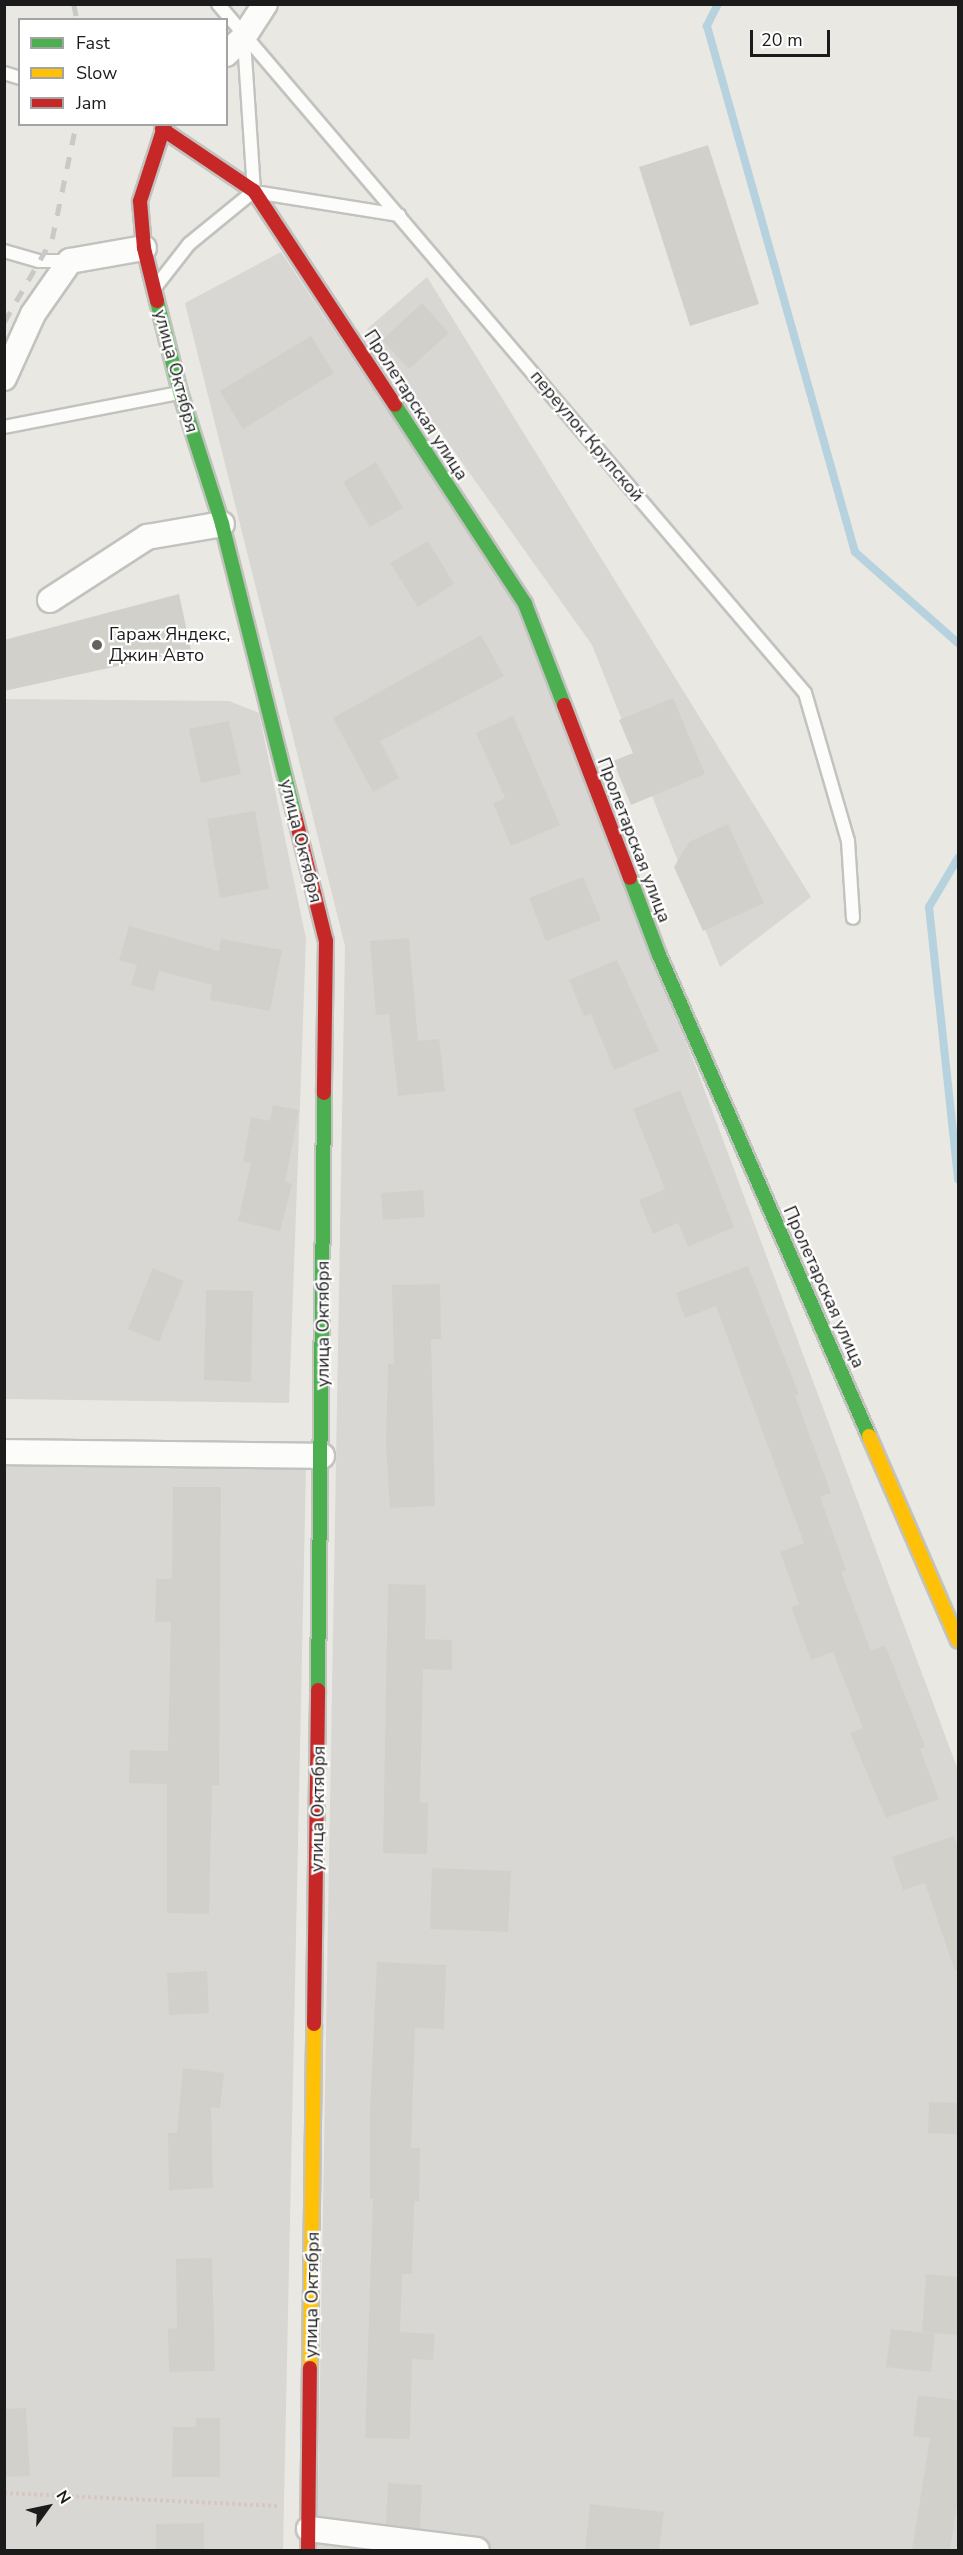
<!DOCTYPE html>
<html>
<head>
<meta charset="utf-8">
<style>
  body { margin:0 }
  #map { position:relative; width:963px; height:2555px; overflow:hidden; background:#eae8e2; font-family:"Nunito Sans",sans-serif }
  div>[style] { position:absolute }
  .residential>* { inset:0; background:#d9d7d4 }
  .stream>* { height:8px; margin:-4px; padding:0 4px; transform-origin:4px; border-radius:4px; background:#b5d2de }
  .building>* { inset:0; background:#d2d0cb }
  .path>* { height:4px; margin-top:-2px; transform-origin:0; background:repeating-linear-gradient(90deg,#d6c7c2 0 3px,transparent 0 6px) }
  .roads { filter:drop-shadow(2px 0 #c2c2bf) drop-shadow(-2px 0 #c2c2bf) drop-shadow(0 2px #c2c2bf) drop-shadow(0 -2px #c2c2bf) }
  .lane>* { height:12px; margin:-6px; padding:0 6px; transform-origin:6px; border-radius:6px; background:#fcfcfb }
  .street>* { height:24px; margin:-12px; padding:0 12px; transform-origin:12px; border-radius:12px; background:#fcfcfb }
  .fast>* { height:14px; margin:-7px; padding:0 7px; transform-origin:7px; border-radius:7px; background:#4caf50 }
  .slow>* { height:14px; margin:-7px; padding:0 7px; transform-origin:7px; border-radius:7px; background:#ffc107 }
  .jam>* { height:14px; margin:-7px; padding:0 7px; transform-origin:7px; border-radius:7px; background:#c62828 }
  .rail>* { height:4.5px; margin-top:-2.25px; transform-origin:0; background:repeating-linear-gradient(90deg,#c9c9c8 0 12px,transparent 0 24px) }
  .dots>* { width:16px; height:16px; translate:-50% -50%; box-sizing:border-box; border:3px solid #fff; border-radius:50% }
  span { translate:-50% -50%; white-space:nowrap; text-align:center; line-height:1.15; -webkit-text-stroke:4.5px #fff; paint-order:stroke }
  .street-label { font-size:18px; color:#1b1b1b }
  .poi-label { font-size:18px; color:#1b1b1b }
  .left { translate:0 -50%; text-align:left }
  .frame { position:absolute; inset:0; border:6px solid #1b1b1b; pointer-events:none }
  .legend { position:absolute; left:18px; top:18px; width:210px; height:108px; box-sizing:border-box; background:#fff; border:2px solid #a4a4a4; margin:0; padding:8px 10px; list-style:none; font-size:18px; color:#1b1b1b }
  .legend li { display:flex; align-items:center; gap:12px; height:30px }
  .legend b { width:30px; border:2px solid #a4a4a4 }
  .north { position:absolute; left:18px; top:2477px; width:60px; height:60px; -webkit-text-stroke:4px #fff; paint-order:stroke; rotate:57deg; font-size:16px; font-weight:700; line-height:24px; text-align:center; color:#1b1b1b }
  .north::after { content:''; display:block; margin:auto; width:21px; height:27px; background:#1b1b1b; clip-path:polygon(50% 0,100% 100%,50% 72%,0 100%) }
  .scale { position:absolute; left:750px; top:30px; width:80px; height:27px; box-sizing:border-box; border:3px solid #1b1b1b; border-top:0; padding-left:8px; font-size:18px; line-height:21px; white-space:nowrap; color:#1b1b1b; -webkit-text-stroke:4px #fff; paint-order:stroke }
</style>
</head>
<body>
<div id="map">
  <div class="residential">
    <i style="clip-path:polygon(281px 252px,512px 597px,697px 1070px,958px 1770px,958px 2550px,317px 2550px,345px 946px,185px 303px)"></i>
    <i style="clip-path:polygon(427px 277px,811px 897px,720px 967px,592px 645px,367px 329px)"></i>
    <i style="clip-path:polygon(5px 699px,229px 701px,259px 713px,306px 939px,289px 1403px,5px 1399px)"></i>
    <i style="clip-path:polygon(4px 1466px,306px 1466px,283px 2550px,5px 2550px)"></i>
  </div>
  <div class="stream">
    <i style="left:718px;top:4px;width:25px;rotate:117deg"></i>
    <i style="left:707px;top:26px;width:546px;rotate:74.29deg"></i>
    <i style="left:855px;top:552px;width:137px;rotate:41.5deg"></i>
    <i style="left:958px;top:858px;width:57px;rotate:120.6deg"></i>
    <i style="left:929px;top:907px;width:274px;rotate:83.9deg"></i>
  </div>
  <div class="building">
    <i style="clip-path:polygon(708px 145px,759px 304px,690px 326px,639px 167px)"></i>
    <i style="clip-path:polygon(422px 303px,449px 333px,409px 369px,382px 340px)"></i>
    <i style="clip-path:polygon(311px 336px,334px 373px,243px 429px,220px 391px)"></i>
    <i style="clip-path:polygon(376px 462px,403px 508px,370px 527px,343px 482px)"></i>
    <i style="clip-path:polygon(428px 541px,454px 584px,418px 607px,390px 563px)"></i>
    <i style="clip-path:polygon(179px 594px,191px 650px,4px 691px,4px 640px)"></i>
    <i style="clip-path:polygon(481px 635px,504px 676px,380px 741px,399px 778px,373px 792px,333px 718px)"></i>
    <i style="clip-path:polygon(673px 698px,705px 774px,631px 805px,613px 761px,633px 753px,619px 720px)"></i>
    <i style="clip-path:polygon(513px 716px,560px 825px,511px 846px,493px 803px,505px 798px,476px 733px)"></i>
    <i style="clip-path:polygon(229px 721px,241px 774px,201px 783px,189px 729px)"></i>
    <i style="clip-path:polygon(255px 811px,269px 889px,220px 898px,207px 819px)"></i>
    <i style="clip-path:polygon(728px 824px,764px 903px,703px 931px,674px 867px,689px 842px)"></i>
    <i style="clip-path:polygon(583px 877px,601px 920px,546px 941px,529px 898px)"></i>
    <i style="clip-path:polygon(129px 926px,219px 951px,221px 939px,282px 950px,270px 1011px,210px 1000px,212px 985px,159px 971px,154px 991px,131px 985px,137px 965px,119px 960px)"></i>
    <i style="clip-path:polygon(409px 938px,418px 1041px,439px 1039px,445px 1091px,398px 1096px,389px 1014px,376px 1015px,370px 941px)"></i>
    <i style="clip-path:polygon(617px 960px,659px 1051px,614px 1070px,591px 1014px,584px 1016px,569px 980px)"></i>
    <i style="clip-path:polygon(680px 1090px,734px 1227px,688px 1247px,678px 1223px,653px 1234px,639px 1200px,665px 1189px,633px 1109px)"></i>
    <i style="clip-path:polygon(273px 1105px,299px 1110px,285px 1182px,292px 1184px,280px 1231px,238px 1221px,251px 1163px,243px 1162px,251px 1117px,270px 1121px)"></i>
    <i style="clip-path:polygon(423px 1190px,425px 1217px,383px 1220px,381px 1193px)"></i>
    <i style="clip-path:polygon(748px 1266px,799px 1394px,795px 1396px,831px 1493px,820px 1497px,846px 1570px,841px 1572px,871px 1651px,885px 1645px,925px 1746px,920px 1749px,939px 1799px,886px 1818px,850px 1733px,863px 1728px,833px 1652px,811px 1660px,791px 1607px,799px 1604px,780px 1552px,804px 1543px,716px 1306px,685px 1318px,676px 1293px)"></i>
    <i style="clip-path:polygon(153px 1268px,184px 1281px,159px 1342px,128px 1329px)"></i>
    <i style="clip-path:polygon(440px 1284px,441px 1339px,431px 1339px,435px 1506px,390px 1508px,386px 1447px,388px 1364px,394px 1364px,392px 1285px)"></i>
    <i style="clip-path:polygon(206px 1290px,253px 1291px,251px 1382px,204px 1380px)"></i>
    <i style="clip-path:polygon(173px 1487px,221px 1487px,219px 1785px,212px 1785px,209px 1914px,167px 1913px,167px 1784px,129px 1783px,130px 1750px,168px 1751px,171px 1622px,155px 1622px,156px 1579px,172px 1579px)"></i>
    <i style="clip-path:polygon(388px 1584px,426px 1585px,425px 1639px,452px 1640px,452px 1670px,423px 1669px,420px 1803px,428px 1803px,427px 1854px,383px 1853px)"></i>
    <i style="clip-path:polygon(954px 1836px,958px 1848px,958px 1970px,955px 1971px,925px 1883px,903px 1890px,892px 1857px)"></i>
    <i style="clip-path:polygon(432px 1868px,511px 1871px,508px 1932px,430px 1929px)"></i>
    <i style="clip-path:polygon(377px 1962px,446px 1965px,444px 2029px,415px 2028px,411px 2148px,420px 2148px,419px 2201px,414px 2201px,412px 2274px,402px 2274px,400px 2332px,435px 2334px,433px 2360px,412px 2359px,410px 2439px,365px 2438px,373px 2199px,370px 2199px,370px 2111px)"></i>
    <i style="clip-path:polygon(207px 1971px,209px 2013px,169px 2015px,167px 1973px)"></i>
    <i style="clip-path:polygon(183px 2068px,224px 2073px,220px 2108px,211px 2107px,213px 2188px,169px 2190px,168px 2133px,177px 2133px)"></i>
    <i style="clip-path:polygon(929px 2102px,958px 2103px,958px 2134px,928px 2133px)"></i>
    <i style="clip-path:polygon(212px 2258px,215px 2371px,169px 2372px,168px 2329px,177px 2328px,176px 2259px)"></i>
    <i style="clip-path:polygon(926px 2274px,958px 2277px,958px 2335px,922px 2332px)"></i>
    <i style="clip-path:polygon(891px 2329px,935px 2334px,931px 2372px,886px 2367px)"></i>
    <i style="clip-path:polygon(918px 2395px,958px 2400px,958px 2499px,950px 2550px,912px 2550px,930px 2438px,913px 2436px)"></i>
    <i style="clip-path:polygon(26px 2408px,30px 2476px,4px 2477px,4px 2409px)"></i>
    <i style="clip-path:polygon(196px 2418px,220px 2418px,220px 2477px,172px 2477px,173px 2427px,196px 2427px)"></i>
    <i style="clip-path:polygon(388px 2483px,422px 2485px,420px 2528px,386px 2524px)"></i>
    <i style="clip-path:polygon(590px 2504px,664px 2512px,659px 2550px,585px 2550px)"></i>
    <i style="clip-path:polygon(204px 2523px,204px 2550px,156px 2550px,156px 2524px)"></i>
  </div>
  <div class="path">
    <i style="left:4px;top:2493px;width:275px;rotate:2.7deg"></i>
  </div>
  <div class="roads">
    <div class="lane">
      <i style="left:218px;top:4px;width:905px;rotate:49.57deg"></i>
      <i style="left:805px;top:693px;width:154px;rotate:73.8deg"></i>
      <i style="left:848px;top:841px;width:77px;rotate:86.3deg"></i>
      <i style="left:4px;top:73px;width:17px;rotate:17deg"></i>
      <i style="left:261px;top:193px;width:140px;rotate:9.1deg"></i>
      <i style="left:4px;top:251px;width:36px;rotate:16deg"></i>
      <i style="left:39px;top:261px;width:30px"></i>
      <i style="left:157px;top:285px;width:52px;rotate:-52deg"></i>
      <i style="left:189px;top:244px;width:84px;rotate:-39.2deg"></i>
      <i style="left:254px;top:191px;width:152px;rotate:-93.8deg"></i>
      <i style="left:4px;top:427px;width:178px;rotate:-11deg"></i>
    </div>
    <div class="street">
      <i style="left:226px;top:54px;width:23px;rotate:-43deg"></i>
      <i style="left:243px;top:38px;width:40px;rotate:-57.1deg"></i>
      <i style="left:4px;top:378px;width:70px;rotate:-65.6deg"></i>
      <i style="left:33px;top:314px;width:65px;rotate:-55.1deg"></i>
      <i style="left:70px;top:261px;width:75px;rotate:-10deg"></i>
      <i style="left:50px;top:600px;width:116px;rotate:-33deg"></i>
      <i style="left:147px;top:537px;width:76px;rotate:-9.8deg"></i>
      <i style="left:4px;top:1452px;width:318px;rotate:0.7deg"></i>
      <i style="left:309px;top:2529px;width:169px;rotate:7.1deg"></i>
    </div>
    <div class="fast">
      <i style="left:157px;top:301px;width:94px;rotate:75.8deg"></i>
      <i style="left:180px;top:392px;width:139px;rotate:72.3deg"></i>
      <i style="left:222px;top:524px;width:301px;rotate:76deg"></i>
      <i style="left:395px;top:405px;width:238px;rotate:56.8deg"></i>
      <i style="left:525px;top:604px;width:108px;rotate:68.9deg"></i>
      <i style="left:630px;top:878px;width:82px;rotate:69.4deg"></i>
      <i style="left:659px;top:955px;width:525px;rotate:66.41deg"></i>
      <i style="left:318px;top:1690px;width:597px;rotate:-89.42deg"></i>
    </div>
    <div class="slow">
      <i style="left:869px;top:1436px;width:223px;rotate:66.5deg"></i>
      <i style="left:310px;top:2368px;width:344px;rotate:-89.3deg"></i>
    </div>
    <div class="jam">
      <i style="left:162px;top:129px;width:111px;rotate:34deg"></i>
      <i style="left:254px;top:191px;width:256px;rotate:56.6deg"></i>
      <i style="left:157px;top:301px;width:55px;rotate:-103.8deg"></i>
      <i style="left:144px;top:248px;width:47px;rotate:-94.9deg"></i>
      <i style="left:140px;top:201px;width:81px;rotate:-72deg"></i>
      <i style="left:564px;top:705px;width:185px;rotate:69.1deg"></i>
      <i style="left:295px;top:816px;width:129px;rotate:76.1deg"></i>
      <i style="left:326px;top:941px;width:152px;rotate:90.8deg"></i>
      <i style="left:314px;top:2024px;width:334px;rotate:-89.3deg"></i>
      <i style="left:308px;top:2550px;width:182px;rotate:-89.4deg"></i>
    </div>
  </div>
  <div class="rail">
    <i style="left:74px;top:4px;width:16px;rotate:79deg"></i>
    <i style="left:4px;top:322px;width:96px;rotate:-60deg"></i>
    <i style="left:52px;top:239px;width:117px;rotate:-78.2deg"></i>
  </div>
  <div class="dots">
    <i style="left:97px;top:645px;background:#636361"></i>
  </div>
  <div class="street-label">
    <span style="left:176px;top:371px;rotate:75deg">улица Октября</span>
    <span style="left:416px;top:405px;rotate:57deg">Пролетарская улица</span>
    <span style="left:587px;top:436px;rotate:50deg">переулок Крупской</span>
    <span style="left:634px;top:840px;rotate:69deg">Пролетарская улица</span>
    <span style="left:301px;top:841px;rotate:76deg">улица Октября</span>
    <span style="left:824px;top:1287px;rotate:66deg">Пролетарская улица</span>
    <span style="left:323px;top:1324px;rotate:-90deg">улица Октября</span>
    <span style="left:318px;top:1809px;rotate:-89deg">улица Октября</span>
    <span style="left:312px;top:2295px;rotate:-89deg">улица Октября</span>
  </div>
  <div class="poi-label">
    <span class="left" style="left:109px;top:645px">Гараж Яндекс,<br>Джин Авто</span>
  </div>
  <div class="frame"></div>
  <ul class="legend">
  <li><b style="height:8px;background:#4caf50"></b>Fast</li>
  <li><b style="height:8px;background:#ffc107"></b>Slow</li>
  <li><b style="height:8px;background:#c62828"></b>Jam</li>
  </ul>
  <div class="north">N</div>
  <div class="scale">20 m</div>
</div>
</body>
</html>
